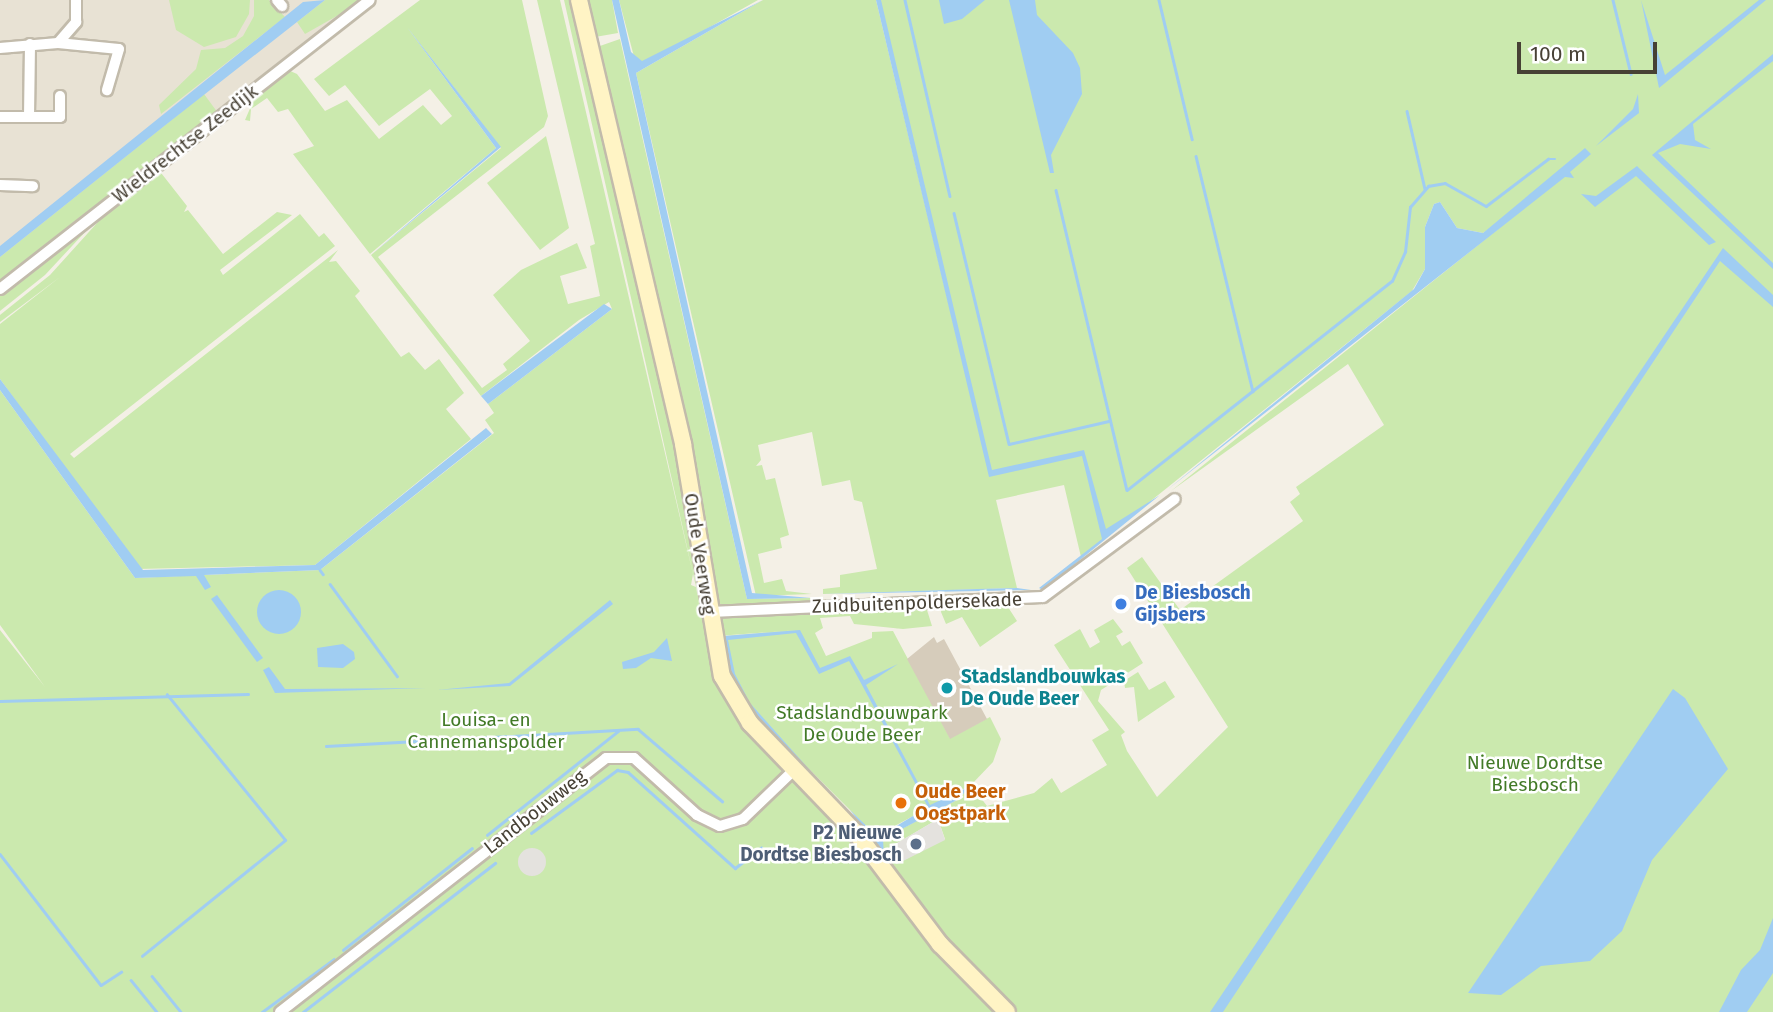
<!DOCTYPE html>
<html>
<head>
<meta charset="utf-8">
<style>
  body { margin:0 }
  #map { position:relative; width:1773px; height:1012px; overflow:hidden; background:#f4f0e6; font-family:"Fira Sans",sans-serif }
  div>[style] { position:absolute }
  .residential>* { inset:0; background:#e8e2d4 }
  .green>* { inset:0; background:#cbe9ae }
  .parking>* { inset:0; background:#e4e2de }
  .round { border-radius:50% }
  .water>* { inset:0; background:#a0cdf2 }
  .stream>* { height:2.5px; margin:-1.25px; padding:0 1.25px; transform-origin:1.25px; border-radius:1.25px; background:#a0cdf2 }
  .building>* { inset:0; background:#d6ccbb }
  .roads { filter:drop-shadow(2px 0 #c2bbab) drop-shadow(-2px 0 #c2bbab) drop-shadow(0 2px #c2bbab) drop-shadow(0 -2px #c2bbab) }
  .street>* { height:10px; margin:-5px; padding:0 5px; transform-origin:5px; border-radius:5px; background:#fff }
  .secondary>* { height:16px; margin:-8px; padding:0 8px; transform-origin:8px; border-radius:8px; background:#fff4c5 }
  .dots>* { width:19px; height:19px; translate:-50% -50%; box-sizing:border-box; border:4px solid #fff; border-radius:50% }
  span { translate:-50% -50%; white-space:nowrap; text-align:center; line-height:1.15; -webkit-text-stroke:5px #fff; paint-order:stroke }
  .street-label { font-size:19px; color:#474135 }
  .shop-label { font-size:19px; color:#366cbe; font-weight:700 }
  .left { translate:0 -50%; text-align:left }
  .culture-label { font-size:19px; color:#0d838f; font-weight:700 }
  .park-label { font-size:19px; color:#427a27 }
  .food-label { font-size:19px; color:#c56008; font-weight:700 }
  .service-label { font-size:19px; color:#4e5e75; font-weight:700 }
  .right { translate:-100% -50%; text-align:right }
  .scale { position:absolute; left:1517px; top:42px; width:140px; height:32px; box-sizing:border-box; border:4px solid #474135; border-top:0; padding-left:9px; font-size:21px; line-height:24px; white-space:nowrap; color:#474135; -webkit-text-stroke:5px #fff; paint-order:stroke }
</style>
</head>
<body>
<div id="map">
  <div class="residential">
    <i style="clip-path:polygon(0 0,373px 0,0 272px)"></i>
  </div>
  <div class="green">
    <i style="clip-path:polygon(169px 0,250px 0,249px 14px,236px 37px,204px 47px,176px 30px)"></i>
    <i style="clip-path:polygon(254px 0,269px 0,285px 17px,161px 114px,159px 105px,196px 69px,201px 50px,225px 48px,243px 36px,254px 16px)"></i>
    <i style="clip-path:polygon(325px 0,365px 0,305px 34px,297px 22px)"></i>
    <i style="clip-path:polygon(420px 0,522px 0,548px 116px,544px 127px,378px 257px,482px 388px,507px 370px,503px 364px,530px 341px,493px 295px,521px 270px,577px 243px,587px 268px,560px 276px,568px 304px,600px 296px,590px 246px,595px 244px,537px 0,560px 0,693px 574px,691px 585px,696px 587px,564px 0,574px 0,679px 448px,722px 690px,782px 772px,803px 783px,1002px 1012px,0 1012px,0 630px,45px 687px,0 625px,0 390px,135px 578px,320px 570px,494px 433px,485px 420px,494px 413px,488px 404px,612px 309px,609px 302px,579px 320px,481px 396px,371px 255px,501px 148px,407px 27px,496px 148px,370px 254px,293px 154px,314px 146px,288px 109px,278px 112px,267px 98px,251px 109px,250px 121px,245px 120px,255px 97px,288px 70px,297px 74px,325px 111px,347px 100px,379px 139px,423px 105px,441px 125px,452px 116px,430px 89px,379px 126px,345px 85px,329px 96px,314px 79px)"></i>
    <i style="clip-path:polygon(582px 0,612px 0,618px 33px,595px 37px)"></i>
    <i style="clip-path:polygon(619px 0,758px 0,637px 68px)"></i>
    <i style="clip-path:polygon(evenodd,763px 0,876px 0,967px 381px,879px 0,1773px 0,1773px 1012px,1015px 1012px,942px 938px,891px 869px,881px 845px,886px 837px,957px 800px,971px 785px,876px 836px,753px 713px,734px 686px,725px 636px,800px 630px,717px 636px,717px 623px,726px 615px,927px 610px,932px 626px,903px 629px,854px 624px,850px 616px,820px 618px,823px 628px,815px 633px,826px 656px,872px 638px,872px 632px,893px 631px,950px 738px,990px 717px,1001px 739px,993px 762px,971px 785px,987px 806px,1034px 793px,1052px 778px,1061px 793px,1107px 765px,1092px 740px,1109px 730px,1054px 645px,1080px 629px,1090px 648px,1100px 642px,1094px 630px,1113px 619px,1123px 632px,1116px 636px,1122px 646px,1130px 641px,1143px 663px,1101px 690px,1098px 701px,1125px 732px,1121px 735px,1127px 751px,1157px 797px,1228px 727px,1127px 568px,1142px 557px,1180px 610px,1303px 521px,1290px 502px,1300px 494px,1296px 487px,1384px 425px,1348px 364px,1171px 491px,1563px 177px,1483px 233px,1457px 228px,1440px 202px,1434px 204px,1425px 227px,1425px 269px,1412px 291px,1081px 557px,1064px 485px,996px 500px,1017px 588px,823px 594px,823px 589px,840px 587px,840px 575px,877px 569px,862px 502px,854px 500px,850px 480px,822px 486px,812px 432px,758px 445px,761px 460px,756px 466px,762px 465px,766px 480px,775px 478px,789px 535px,780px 538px,782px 548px,758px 554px,764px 583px,782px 579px,786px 591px,812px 594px,756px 596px,636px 73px,763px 0,938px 819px,945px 839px,896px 864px,887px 849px,938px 819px)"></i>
    <i style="clip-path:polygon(620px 39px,747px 599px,811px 598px,809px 603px,724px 607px,715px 599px,597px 47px)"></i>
    <i style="clip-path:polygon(204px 94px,218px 113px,0 286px,0 257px)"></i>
    <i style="clip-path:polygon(546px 136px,569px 228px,540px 250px,487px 183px)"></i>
    <i style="clip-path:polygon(158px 169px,187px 206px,184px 212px,188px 210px,223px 254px,277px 212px,292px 215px,220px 270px,223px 275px,300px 214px,319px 237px,324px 233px,335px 246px,70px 454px,74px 458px,338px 250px,329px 262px,336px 261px,360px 291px,355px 296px,401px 357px,409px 352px,425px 370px,439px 359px,464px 393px,446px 409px,471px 439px,315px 565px,138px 569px,0 379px,0 324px,60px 277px,0 322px,0 315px,50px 275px,107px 212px)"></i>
    <i style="clip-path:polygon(100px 216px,45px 275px,0 311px,0 292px)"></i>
    <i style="clip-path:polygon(1006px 604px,1017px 621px,980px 647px,962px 617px,946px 624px,941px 612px,942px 606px)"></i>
    <i style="clip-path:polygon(1138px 672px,1149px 690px,1165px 681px,1175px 697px,1138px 722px,1134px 687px,1125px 688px,1124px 681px)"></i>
  </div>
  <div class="parking">
    <i style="clip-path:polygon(938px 819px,945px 840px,897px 864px,887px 849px)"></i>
    <i class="round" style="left:518px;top:848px;width:28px;height:28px"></i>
  </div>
  <div class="water">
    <i style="clip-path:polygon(325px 0,163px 127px,0 257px,0 246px,303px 2px)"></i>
    <i style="clip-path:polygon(612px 0,619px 0,631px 52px,642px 61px,763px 0,636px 73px,752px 593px,811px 598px,747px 599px)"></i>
    <i style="clip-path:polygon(876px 0,881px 0,992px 470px,1084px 450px,1106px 529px,1160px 495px,1043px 590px,1039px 588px,1102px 539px,1082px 456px,989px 477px)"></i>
    <i style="clip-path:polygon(939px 0,985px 0,962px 19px,944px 24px)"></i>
    <i style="clip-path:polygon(1009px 0,1035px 0,1037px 15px,1073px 53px,1080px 68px,1082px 94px,1051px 155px,1054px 173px,1050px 173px)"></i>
    <i style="clip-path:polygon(1641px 0,1665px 75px,1759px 0,1766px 0,1659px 88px)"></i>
    <i style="clip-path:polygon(407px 27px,501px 147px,371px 255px,496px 148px)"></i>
    <i style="clip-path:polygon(1773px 54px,1773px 61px,1693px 124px,1695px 140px,1711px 149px,1680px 144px,1658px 153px,1773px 263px,1773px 269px,1652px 155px)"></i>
    <i style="clip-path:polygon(1638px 94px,1639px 113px,1596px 146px,1633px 109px)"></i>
    <i style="clip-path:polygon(1585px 148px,1591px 154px,1570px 172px,1574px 178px,1565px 177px,1167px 490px,1414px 289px,1425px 269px,1425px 227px,1434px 204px,1440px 202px,1457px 228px,1483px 233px)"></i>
    <i style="clip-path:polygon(1637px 166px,1640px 169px,1716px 242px,1709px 245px,1636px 176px,1595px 207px,1581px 194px,1596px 196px)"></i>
    <i style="clip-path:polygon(1723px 248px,1773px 295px,1773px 307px,1720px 261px,1223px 1012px,1210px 1012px)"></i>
    <i style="clip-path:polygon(604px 304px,612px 309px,488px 404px,481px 396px)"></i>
    <i style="clip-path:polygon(0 379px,143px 570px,315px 565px,486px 428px,492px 434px,320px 570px,204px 575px,211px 587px,205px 590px,196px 576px,135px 578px,0 390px)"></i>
    <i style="clip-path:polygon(1017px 588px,1031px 590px,823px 594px,977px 589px)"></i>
    <i class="round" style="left:257px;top:590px;width:44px;height:44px"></i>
    <i style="clip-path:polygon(217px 595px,263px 658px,257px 662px,211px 599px)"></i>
    <i style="clip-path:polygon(610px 600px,613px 604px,510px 686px,437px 690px,509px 683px)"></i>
    <i style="clip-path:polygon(800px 630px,820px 668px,850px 656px,864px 680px,898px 664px,866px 685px,930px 805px,971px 786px,957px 800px,883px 839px,884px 855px,850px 810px,878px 837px,928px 807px,849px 661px,819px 674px,796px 633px,728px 640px,735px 674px,750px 703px,841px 805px,753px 713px,734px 686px,724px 636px)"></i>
    <i style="clip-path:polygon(667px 638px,672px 661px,651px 658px,636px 668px,623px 669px,622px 662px,654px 652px)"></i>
    <i style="clip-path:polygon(343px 644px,354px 652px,355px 659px,343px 668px,318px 667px,317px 648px)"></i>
    <i style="clip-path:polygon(269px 667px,285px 689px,426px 688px,275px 693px,263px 670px)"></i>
    <i style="clip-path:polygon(1673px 689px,1685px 698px,1728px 769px,1652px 860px,1622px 931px,1590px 961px,1541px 966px,1501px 995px,1468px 993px)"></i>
    <i style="clip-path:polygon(1773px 918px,1773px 973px,1747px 1012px,1719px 1012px,1741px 970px,1760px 950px)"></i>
  </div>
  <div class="stream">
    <i style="left:905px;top:0;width:201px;rotate:77.1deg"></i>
    <i style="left:1159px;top:0;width:143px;rotate:76.6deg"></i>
    <i style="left:1613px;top:0;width:76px;rotate:76.3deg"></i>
    <i style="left:1407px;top:111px;width:80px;rotate:77deg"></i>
    <i style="left:1196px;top:156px;width:242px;rotate:76.4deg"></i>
    <i style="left:1056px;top:190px;width:308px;rotate:76.7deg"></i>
    <i style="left:1127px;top:490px;width:337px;rotate:-38.3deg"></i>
    <i style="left:1392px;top:281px;width:32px;rotate:-66deg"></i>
    <i style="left:1405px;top:252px;width:45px;rotate:-83.7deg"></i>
    <i style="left:1410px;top:207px;width:28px;rotate:-49deg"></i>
    <i style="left:1428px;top:186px;width:17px;rotate:-10deg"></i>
    <i style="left:1445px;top:183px;width:47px;rotate:29.3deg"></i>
    <i style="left:1486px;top:206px;width:78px;rotate:-37.2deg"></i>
    <i style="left:1548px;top:159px;width:7px"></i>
    <i style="left:954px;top:213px;width:237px;rotate:76.6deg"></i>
    <i style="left:1009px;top:444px;width:103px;rotate:-13deg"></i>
    <i style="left:320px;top:570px;width:5px;rotate:53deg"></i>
    <i style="left:330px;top:584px;width:114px;rotate:53.9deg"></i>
    <i style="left:0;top:701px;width:248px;rotate:-1.6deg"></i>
    <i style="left:457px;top:739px;width:181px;rotate:-3.2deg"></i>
    <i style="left:638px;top:729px;width:111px;rotate:40.6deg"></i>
    <i style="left:326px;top:746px;width:91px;rotate:-3.1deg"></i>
    <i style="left:531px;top:833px;width:107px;rotate:-36.2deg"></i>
    <i style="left:617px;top:770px;width:11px;rotate:10deg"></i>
    <i style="left:628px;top:772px;width:144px;rotate:41.9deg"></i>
    <i style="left:735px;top:868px;width:33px;rotate:-38deg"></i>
    <i style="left:487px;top:835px;width:167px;rotate:-38.4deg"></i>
    <i style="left:0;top:854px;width:165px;rotate:52.4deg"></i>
    <i style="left:101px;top:985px;width:24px;rotate:-33deg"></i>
    <i style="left:343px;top:950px;width:164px;rotate:-38.3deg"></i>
    <i style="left:142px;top:956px;width:184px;rotate:-39deg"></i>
    <i style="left:285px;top:840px;width:187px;rotate:-129.1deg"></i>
    <i style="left:152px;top:976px;width:46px;rotate:51.1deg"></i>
    <i style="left:131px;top:980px;width:41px;rotate:50.9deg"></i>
    <i style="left:262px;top:1012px;width:89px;rotate:-36.4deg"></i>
    <i style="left:303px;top:1012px;width:243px;rotate:-37.8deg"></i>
  </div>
  <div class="building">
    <i style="clip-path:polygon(934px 637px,937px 643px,944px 639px,987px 719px,950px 739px,907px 659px)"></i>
  </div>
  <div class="roads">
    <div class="street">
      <i style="left:277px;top:0;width:8px;rotate:50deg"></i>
      <i style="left:58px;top:43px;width:61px;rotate:5.6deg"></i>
      <i style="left:119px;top:49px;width:43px;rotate:106.3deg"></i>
      <i style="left:0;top:48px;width:58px;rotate:-4.9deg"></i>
      <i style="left:58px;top:43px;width:28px;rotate:-49deg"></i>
      <i style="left:76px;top:22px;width:22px;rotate:-90deg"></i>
      <i style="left:0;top:117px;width:29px"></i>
      <i style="left:29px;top:117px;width:73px;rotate:-89.2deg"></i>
      <i style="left:29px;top:117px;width:31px"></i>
      <i style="left:60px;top:117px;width:21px;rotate:-90deg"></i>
      <i style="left:0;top:185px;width:33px;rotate:2deg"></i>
      <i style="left:0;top:289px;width:469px;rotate:-38deg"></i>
      <i style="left:710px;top:612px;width:333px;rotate:-2.6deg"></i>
      <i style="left:1043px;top:597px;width:164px;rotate:-36.6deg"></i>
      <i style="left:280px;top:1012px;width:413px;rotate:-37.9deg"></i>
      <i style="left:606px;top:758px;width:28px"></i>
      <i style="left:634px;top:758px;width:85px;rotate:42.1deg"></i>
      <i style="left:697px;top:815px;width:25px;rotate:26deg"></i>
      <i style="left:720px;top:826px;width:24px;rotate:-17deg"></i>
      <i style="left:743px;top:819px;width:72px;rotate:-43.9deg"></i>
    </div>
    <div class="secondary">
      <i style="left:579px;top:0;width:456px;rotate:76.8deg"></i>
      <i style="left:683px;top:444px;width:235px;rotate:80.5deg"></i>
      <i style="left:722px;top:676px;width:55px;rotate:59.2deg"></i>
      <i style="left:750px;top:723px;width:154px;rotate:46.1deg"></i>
      <i style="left:857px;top:834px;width:138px;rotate:53deg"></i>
      <i style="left:940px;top:944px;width:95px;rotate:45.4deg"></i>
    </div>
  </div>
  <div class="dots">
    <i style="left:1121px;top:604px;background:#3f7fe0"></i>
    <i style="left:947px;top:688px;background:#0f9aa8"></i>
    <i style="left:901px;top:803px;background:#e8710a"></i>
    <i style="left:916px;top:844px;background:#5c6f8a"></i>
  </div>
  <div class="street-label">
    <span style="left:185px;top:144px;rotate:-38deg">Wieldrechtse Zeedijk</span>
    <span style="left:700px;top:554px;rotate:81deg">Oude Veerweg</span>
    <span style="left:917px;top:603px;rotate:-2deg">Zuidbuitenpoldersekade</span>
    <span style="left:535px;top:812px;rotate:-38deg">Landbouwweg</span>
  </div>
  <div class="shop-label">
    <span class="left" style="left:1135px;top:604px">De Biesbosch<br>Gijsbers</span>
  </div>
  <div class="culture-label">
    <span class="left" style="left:961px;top:688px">Stadslandbouwkas<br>De Oude Beer</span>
  </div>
  <div class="park-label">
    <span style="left:862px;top:724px">Stadslandbouwpark<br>De Oude Beer</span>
    <span style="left:486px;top:731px">Louisa- en<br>Cannemanspolder</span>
    <span style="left:1535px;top:774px">Nieuwe Dordtse<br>Biesbosch</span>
  </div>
  <div class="food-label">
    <span class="left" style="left:915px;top:803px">Oude Beer<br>Oogstpark</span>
  </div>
  <div class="service-label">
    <span class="right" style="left:902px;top:844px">P2 Nieuwe<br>Dordtse Biesbosch</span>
  </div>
  <div class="scale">100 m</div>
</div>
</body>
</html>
